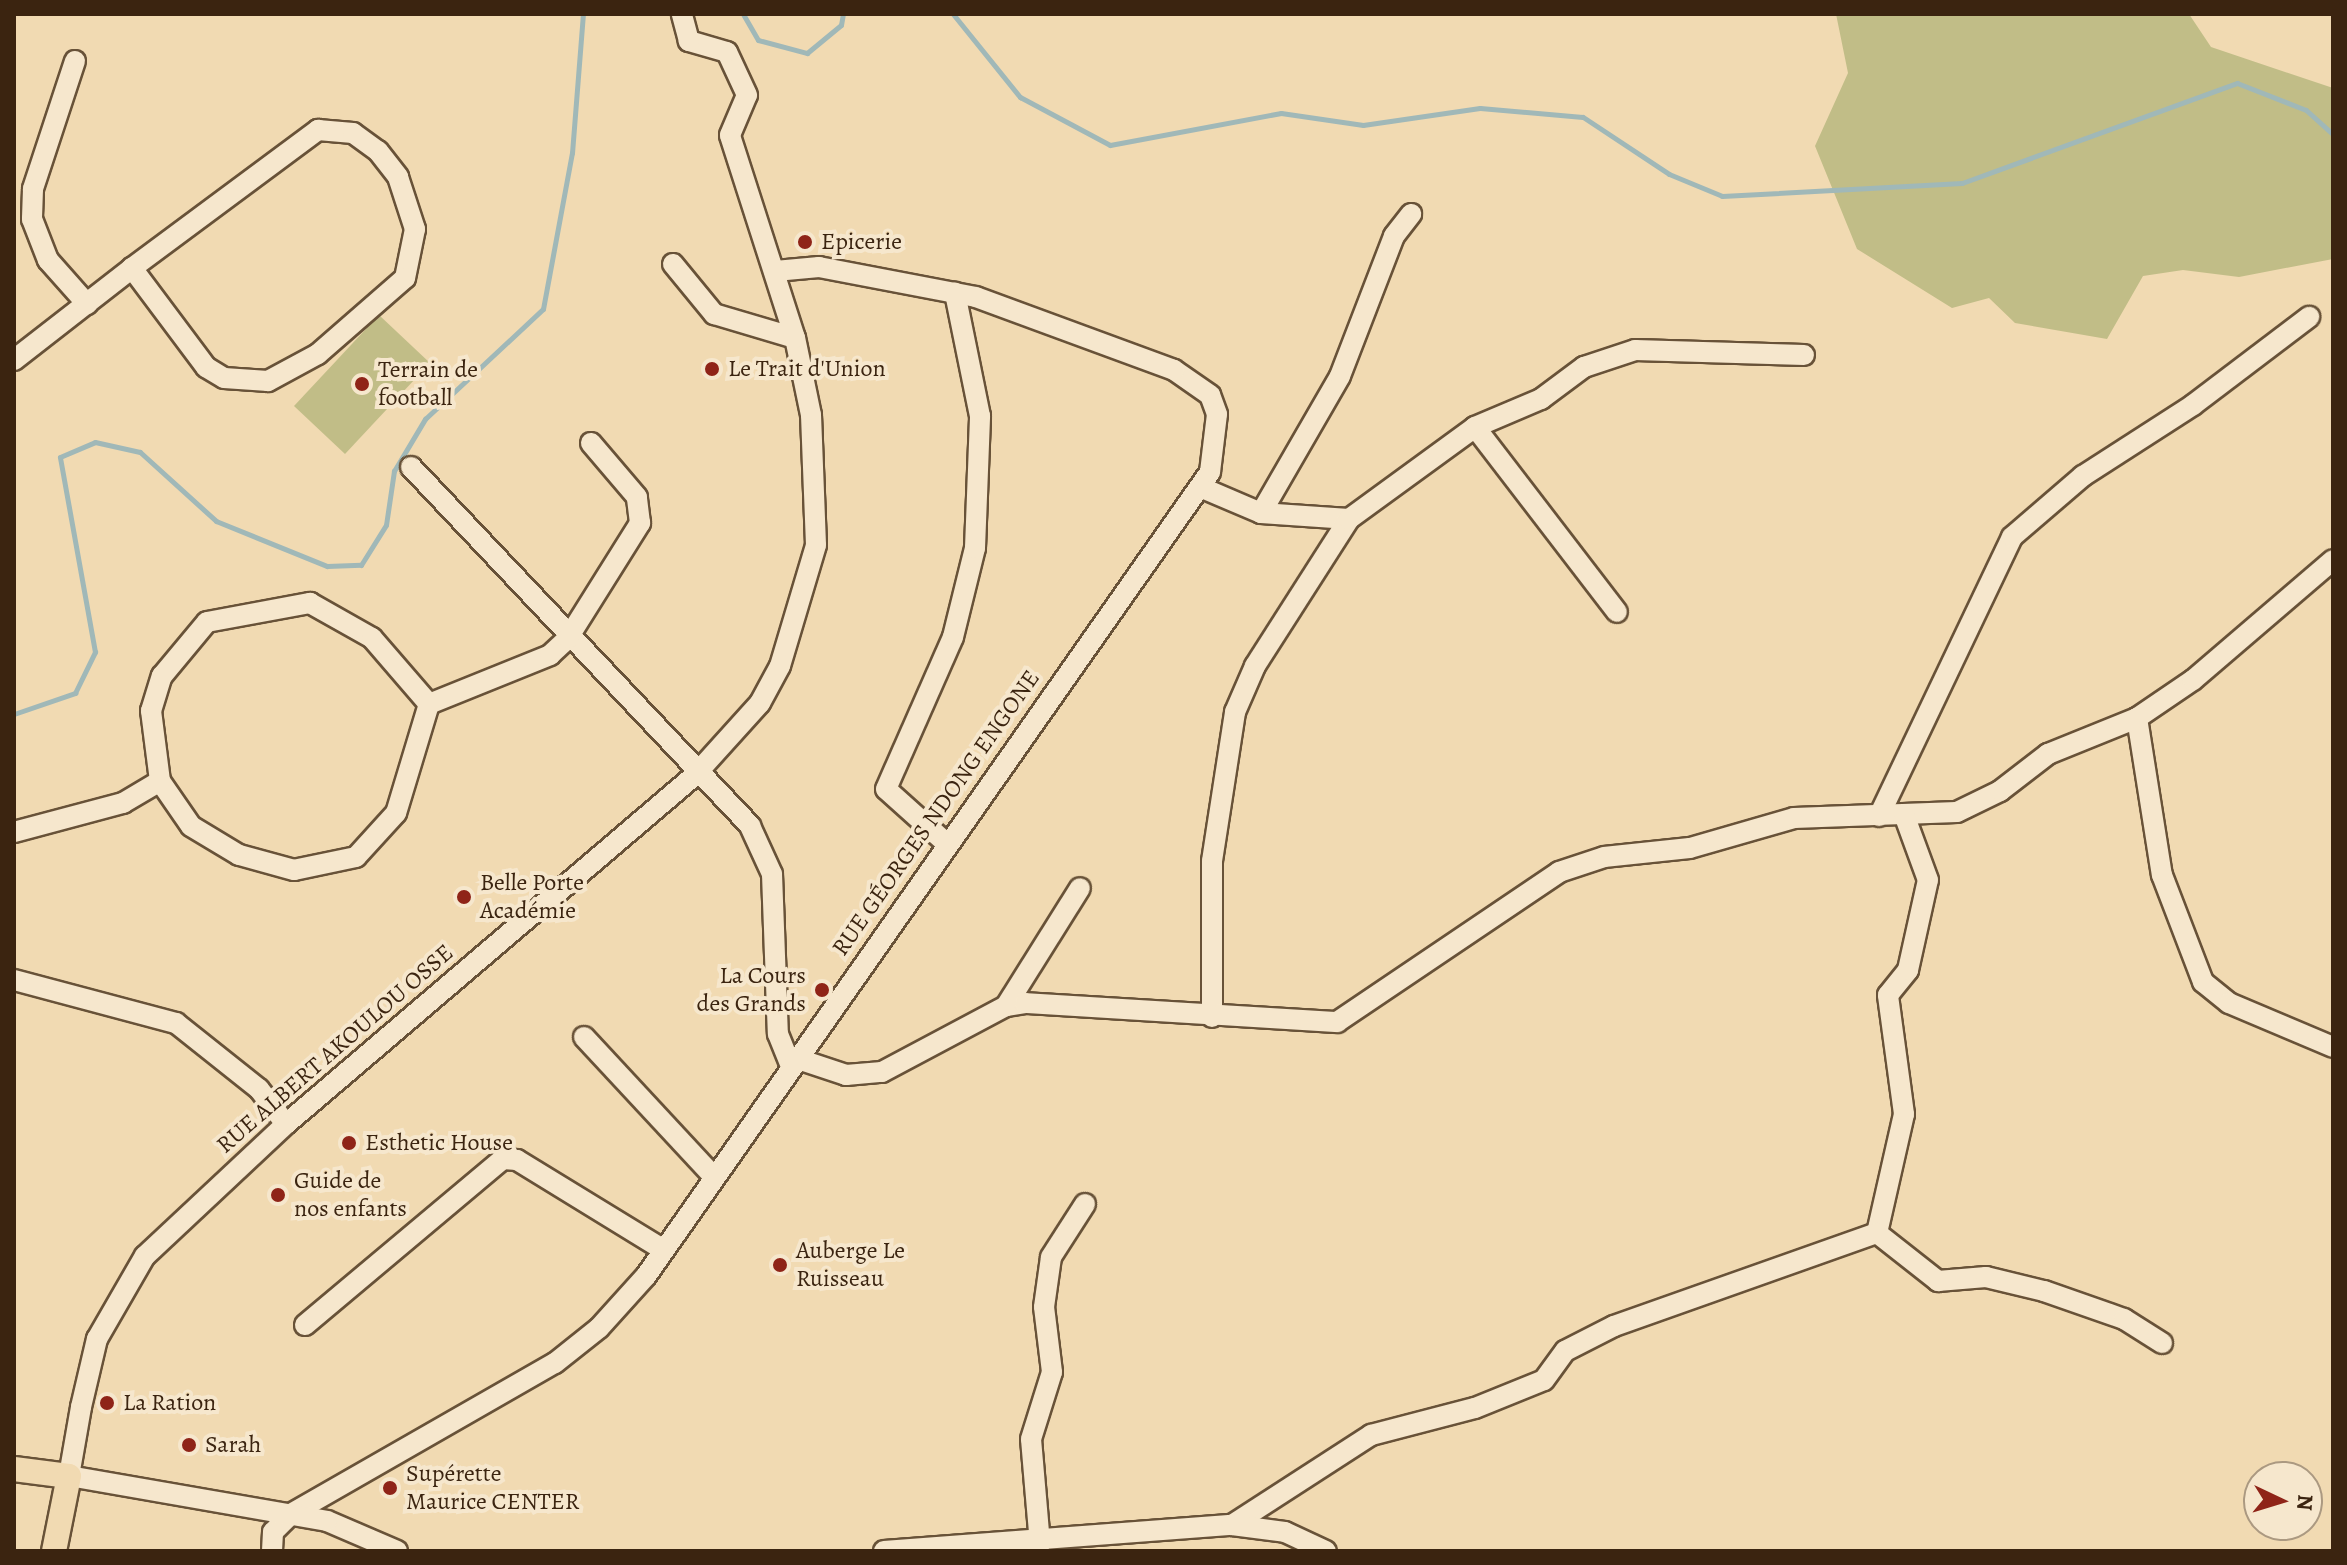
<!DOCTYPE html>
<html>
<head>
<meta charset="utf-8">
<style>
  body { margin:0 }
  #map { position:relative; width:2347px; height:1565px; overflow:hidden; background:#f1dab2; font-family:Alegreya,serif }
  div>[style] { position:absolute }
  .green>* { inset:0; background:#c1bd87 }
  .stream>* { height:5px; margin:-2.5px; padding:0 2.5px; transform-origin:2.5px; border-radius:2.5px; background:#a0b8b8 }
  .roads { filter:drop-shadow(2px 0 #685238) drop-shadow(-2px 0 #685238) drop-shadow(0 2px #685238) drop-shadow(0 -2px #685238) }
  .minor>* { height:20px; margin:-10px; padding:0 10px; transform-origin:10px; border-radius:10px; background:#f6e7cd }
  .major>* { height:24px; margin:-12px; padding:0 12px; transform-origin:12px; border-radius:12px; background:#f1dab2 }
  .dots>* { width:22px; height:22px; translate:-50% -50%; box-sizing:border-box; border:4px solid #f6e7cd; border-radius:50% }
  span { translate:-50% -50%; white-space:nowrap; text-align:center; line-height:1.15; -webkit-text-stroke:8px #f6e7cd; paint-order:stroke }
  .poi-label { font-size:24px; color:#3b2410 }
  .left { translate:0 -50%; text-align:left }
  .right { translate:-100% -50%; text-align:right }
  .street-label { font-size:24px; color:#3b2410 }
  .frame { position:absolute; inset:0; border:16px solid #3b2410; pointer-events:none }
  .north { position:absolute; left:2243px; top:1461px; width:80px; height:80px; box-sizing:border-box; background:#f6e7cd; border:2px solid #ab9981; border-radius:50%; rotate:94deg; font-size:22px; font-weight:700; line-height:32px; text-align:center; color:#3b2410 }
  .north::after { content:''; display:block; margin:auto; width:28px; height:36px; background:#8f2418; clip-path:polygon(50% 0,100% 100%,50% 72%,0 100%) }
</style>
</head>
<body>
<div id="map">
  <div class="green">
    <i style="clip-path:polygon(1836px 14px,2189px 14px,2211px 47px,2333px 88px,2333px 259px,2239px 277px,2183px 270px,2143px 276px,2107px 339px,2015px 323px,1989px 298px,1952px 308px,1857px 249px,1815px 146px,1848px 73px)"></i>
    <i style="clip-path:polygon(379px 315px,430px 363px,345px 454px,294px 406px)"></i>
  </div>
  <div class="stream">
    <i style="left:743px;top:14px;width:30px;rotate:60deg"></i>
    <i style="left:758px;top:40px;width:51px;rotate:14.9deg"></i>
    <i style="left:807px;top:53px;width:44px;rotate:-39.5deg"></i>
    <i style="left:841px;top:25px;width:11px;rotate:-80deg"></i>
    <i style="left:953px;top:14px;width:107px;rotate:51.1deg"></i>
    <i style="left:1020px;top:97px;width:102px;rotate:28.1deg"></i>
    <i style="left:1110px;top:145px;width:174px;rotate:-10.6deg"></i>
    <i style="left:1281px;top:113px;width:83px;rotate:8.3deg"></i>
    <i style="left:1363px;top:125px;width:118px;rotate:-8.3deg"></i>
    <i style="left:1480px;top:108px;width:103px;rotate:5deg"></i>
    <i style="left:1583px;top:117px;width:103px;rotate:33.5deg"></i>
    <i style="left:1669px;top:174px;width:57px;rotate:22.5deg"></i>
    <i style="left:1722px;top:196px;width:240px;rotate:-3.1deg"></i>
    <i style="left:1962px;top:183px;width:293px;rotate:-20deg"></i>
    <i style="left:2237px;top:83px;width:74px;rotate:21.4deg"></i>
    <i style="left:2306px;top:110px;width:36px;rotate:42deg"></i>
    <i style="left:14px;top:714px;width:65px;rotate:-19deg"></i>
    <i style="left:75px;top:693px;width:46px;rotate:-64deg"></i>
    <i style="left:95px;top:652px;width:198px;rotate:-100.2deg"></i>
    <i style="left:60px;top:457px;width:38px;rotate:-23deg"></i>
    <i style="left:95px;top:442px;width:46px;rotate:12.5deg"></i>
    <i style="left:140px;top:452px;width:103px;rotate:42.2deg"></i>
    <i style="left:216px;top:521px;width:120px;rotate:22.1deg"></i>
    <i style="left:327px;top:566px;width:34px;rotate:-2deg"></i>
    <i style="left:361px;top:565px;width:47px;rotate:-58deg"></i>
    <i style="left:386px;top:525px;width:55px;rotate:-81.6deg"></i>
    <i style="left:394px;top:471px;width:61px;rotate:-59.2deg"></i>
    <i style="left:425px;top:419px;width:161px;rotate:-43deg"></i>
    <i style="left:543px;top:309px;width:159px;rotate:-79.5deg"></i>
    <i style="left:572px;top:153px;width:139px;rotate:-85.5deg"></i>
  </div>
  <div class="roads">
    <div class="minor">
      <i style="left:75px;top:61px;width:135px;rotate:108.2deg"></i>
      <i style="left:33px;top:189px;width:30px;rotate:92deg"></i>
      <i style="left:32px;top:219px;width:44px;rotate:68.7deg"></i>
      <i style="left:48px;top:260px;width:59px;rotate:48.4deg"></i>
      <i style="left:673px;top:264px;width:65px;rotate:50.6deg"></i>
      <i style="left:714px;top:314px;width:84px;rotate:16.5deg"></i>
      <i style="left:14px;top:360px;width:150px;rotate:-37.9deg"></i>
      <i style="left:132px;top:268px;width:232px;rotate:-36.6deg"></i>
      <i style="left:318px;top:130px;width:35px;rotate:5deg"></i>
      <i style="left:353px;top:133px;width:31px;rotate:36deg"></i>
      <i style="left:378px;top:151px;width:33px;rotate:52deg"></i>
      <i style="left:398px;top:177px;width:55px;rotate:71.9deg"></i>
      <i style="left:415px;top:229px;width:50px;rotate:101.5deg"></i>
      <i style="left:405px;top:278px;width:116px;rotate:138.9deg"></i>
      <i style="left:318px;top:354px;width:57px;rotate:151.6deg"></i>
      <i style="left:268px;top:381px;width:44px;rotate:-176.1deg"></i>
      <i style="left:224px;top:378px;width:21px;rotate:-149deg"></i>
      <i style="left:206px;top:367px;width:124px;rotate:-126.8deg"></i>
      <i style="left:1475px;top:427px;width:233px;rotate:52.5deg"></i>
      <i style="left:411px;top:467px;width:494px;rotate:46.6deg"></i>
      <i style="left:750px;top:826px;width:53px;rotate:65.4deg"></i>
      <i style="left:772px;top:874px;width:160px;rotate:87.9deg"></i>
      <i style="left:778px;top:1034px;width:32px;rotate:68deg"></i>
      <i style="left:1200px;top:487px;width:66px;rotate:23.1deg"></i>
      <i style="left:1261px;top:513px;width:88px;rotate:3.9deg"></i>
      <i style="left:1261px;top:513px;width:158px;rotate:-60deg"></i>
      <i style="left:1340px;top:376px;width:150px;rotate:-68.9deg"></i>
      <i style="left:1394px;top:236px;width:28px;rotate:-52deg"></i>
      <i style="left:310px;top:603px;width:71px;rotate:29.4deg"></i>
      <i style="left:372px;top:638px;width:87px;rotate:49.2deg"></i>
      <i style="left:429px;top:704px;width:114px;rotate:106.8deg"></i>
      <i style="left:396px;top:813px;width:59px;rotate:132.3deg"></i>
      <i style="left:356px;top:857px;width:63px;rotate:168.2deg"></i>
      <i style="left:294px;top:870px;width:57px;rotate:-164.7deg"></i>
      <i style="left:239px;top:855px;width:56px;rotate:-148.9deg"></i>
      <i style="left:191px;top:826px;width:55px;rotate:-124.6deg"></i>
      <i style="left:160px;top:781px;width:71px;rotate:-97.3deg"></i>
      <i style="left:151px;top:711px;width:37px;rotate:-73deg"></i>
      <i style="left:162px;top:676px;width:70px;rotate:-50.2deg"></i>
      <i style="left:207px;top:622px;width:105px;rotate:-10.5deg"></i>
      <i style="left:429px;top:704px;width:131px;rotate:-22deg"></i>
      <i style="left:550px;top:655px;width:25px;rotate:-43deg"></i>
      <i style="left:568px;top:638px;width:136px;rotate:-57.9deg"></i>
      <i style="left:640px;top:523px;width:26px;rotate:-97deg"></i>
      <i style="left:637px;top:497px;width:71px;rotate:-130.4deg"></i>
      <i style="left:2137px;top:718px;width:159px;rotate:81deg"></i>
      <i style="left:2162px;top:875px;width:115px;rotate:69deg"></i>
      <i style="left:2203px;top:982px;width:33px;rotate:39deg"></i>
      <i style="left:2229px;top:1003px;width:113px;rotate:22.9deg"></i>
      <i style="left:1879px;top:816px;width:309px;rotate:-64.5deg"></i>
      <i style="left:2012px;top:537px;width:94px;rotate:-40.7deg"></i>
      <i style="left:2083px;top:476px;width:131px;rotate:-32.8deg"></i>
      <i style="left:2193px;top:405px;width:146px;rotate:-37.2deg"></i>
      <i style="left:14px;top:832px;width:113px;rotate:-14.9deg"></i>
      <i style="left:123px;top:803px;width:43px;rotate:-30.7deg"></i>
      <i style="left:945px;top:842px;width:79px;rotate:-138.1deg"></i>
      <i style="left:886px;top:789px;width:166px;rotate:-66.2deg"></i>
      <i style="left:953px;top:637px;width:92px;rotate:-76.1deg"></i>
      <i style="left:975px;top:548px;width:132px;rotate:-87.8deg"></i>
      <i style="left:980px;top:416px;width:126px;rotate:-101.5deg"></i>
      <i style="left:14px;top:980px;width:168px;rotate:14.9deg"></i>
      <i style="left:176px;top:1023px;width:106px;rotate:38.5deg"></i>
      <i style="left:259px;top:1089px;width:44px;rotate:52.4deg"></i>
      <i style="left:1006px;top:1006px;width:139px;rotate:-57.9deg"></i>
      <i style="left:1212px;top:1017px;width:156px;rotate:-90deg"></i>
      <i style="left:1212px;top:861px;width:151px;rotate:-81.2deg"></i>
      <i style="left:1235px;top:712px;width:50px;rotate:-66.5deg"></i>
      <i style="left:1255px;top:666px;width:174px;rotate:-57.4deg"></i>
      <i style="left:1349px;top:519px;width:156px;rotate:-36.1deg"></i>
      <i style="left:1475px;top:427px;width:72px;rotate:-23deg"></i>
      <i style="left:1541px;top:399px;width:54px;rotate:-36.7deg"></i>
      <i style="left:1584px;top:367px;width:54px;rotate:-18.4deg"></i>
      <i style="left:1635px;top:350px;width:169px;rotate:1.7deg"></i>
      <i style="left:584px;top:1037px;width:190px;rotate:47.1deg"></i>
      <i style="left:795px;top:1058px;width:54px;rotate:18.4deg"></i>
      <i style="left:846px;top:1075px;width:36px;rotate:-5deg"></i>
      <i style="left:882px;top:1072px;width:140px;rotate:-28deg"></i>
      <i style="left:1006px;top:1006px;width:19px;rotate:-9deg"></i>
      <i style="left:1025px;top:1003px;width:313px;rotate:3.5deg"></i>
      <i style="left:1337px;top:1022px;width:268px;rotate:-34deg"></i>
      <i style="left:1559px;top:872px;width:47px;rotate:-18.4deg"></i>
      <i style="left:1604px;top:857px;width:86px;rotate:-6deg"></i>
      <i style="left:1690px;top:848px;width:108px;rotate:-16.1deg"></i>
      <i style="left:1794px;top:818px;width:163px;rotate:-2.1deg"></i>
      <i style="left:1957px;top:812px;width:48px;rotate:-26deg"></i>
      <i style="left:2000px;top:791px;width:61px;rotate:-37.6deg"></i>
      <i style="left:2048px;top:754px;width:96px;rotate:-22deg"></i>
      <i style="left:2137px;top:718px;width:68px;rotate:-34.2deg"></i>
      <i style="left:2193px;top:680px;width:184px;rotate:-40.6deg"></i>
      <i style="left:1877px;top:1233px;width:122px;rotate:-77.2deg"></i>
      <i style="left:1904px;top:1114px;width:120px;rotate:-97.7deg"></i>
      <i style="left:1888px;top:995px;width:32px;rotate:-51deg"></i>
      <i style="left:1908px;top:970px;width:92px;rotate:-77.5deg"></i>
      <i style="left:1928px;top:880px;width:67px;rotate:-110.1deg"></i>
      <i style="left:305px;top:1325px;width:258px;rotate:-40deg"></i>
      <i style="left:503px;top:1159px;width:14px;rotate:4deg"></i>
      <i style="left:517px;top:1160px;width:172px;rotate:31.5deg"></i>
      <i style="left:1232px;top:1525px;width:166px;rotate:-32.9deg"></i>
      <i style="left:1371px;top:1435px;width:107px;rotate:-14.6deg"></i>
      <i style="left:1475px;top:1408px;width:74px;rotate:-22.1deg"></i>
      <i style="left:1544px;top:1380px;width:36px;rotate:-54deg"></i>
      <i style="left:1565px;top:1351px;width:55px;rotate:-27deg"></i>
      <i style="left:1614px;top:1326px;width:279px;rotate:-19.5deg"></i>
      <i style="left:1877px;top:1233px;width:78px;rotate:38.2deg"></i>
      <i style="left:1938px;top:1281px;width:48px;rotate:-4.8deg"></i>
      <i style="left:1986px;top:1277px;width:60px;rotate:13.6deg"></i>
      <i style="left:2044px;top:1291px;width:85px;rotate:19.3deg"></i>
      <i style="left:2124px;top:1319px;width:45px;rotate:32.3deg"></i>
      <i style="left:1040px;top:1544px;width:105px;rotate:-94.9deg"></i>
      <i style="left:1031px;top:1439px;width:70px;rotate:-72.6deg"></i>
      <i style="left:1052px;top:1372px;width:65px;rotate:-97deg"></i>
      <i style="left:1044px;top:1307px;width:50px;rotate:-82deg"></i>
      <i style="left:1051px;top:1257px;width:63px;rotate:-57.3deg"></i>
      <i style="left:272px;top:1551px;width:19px;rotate:-87deg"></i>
      <i style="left:273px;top:1532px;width:25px;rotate:-45deg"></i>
      <i style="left:291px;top:1514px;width:304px;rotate:-29.8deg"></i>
      <i style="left:555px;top:1363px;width:56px;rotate:-38.5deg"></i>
      <i style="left:599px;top:1328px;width:70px;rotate:-47.9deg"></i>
      <i style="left:646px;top:1276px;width:982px;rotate:-54.95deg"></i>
      <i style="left:1210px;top:472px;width:58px;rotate:-83.1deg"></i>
      <i style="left:1217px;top:414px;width:20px;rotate:-110deg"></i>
      <i style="left:1210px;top:395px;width:44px;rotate:-145.2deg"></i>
      <i style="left:1174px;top:370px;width:211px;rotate:-159.8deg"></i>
      <i style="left:976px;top:297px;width:160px;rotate:-169.2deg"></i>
      <i style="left:819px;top:267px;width:44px;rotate:174.8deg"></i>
      <i style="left:397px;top:1551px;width:76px;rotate:-156.8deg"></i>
      <i style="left:327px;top:1521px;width:262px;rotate:-170.1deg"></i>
      <i style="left:69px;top:1476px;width:70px;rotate:-80.1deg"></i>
      <i style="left:81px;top:1407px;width:70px;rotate:-76.8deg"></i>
      <i style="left:97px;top:1339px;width:96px;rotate:-60deg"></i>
      <i style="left:145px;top:1256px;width:193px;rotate:-43.1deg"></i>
      <i style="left:286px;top:1124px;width:538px;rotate:-40.47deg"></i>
      <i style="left:695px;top:775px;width:97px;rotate:-47.9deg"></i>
      <i style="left:760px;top:703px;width:42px;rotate:-61.6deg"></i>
      <i style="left:780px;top:666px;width:126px;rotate:-73.4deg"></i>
      <i style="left:816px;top:545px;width:130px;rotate:-92.2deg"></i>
      <i style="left:811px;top:415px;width:79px;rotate:-101.7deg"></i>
      <i style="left:795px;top:338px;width:213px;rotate:-107.8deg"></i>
      <i style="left:730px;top:135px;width:43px;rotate:-67deg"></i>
      <i style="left:747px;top:95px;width:47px;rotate:-114.9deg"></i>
      <i style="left:727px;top:52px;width:40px;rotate:-164deg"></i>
      <i style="left:689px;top:41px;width:28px;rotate:-105deg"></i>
      <i style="left:884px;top:1551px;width:349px;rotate:-4.3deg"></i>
      <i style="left:1232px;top:1525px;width:53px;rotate:7.5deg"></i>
      <i style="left:1285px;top:1532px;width:45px;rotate:24.9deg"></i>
    </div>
    <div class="major">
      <i style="left:14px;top:1469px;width:55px;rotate:7.3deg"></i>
      <i style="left:69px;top:1476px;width:76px;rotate:101.3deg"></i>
    </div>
  </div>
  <div class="dots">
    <i style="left:805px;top:242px;background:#8f2418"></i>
    <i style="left:712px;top:369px;background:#8f2418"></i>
    <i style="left:362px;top:384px;background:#8f2418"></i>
    <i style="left:464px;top:897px;background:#8f2418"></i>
    <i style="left:822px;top:990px;background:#8f2418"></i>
    <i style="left:349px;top:1143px;background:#8f2418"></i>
    <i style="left:278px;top:1195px;background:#8f2418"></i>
    <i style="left:780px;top:1265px;background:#8f2418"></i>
    <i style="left:107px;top:1403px;background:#8f2418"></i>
    <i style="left:189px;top:1445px;background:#8f2418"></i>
    <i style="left:390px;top:1488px;background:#8f2418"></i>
  </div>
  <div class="poi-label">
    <span class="left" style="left:821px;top:242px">Epicerie</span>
    <span class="left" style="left:728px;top:369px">Le Trait d'Union</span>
    <span class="left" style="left:378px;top:384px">Terrain de<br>football</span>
    <span class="left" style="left:480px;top:897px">Belle Porte<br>Académie</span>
    <span class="right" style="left:806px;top:990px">La Cours<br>des Grands</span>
    <span class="left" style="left:365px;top:1143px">Esthetic House</span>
    <span class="left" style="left:294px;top:1195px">Guide de<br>nos enfants</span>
    <span class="left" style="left:796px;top:1265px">Auberge Le<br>Ruisseau</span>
    <span class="left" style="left:123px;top:1403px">La Ration</span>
    <span class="left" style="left:205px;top:1445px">Sarah</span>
    <span class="left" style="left:406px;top:1488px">Supérette<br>Maurice CENTER</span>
  </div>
  <div class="street-label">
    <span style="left:936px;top:813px;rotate:-55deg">RUE GÉORGES NDONG ENGONE</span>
    <span style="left:335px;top:1049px;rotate:-41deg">RUE ALBERT AKOULOU OSSE</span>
  </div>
  <div class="frame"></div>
  <div class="north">N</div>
</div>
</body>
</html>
